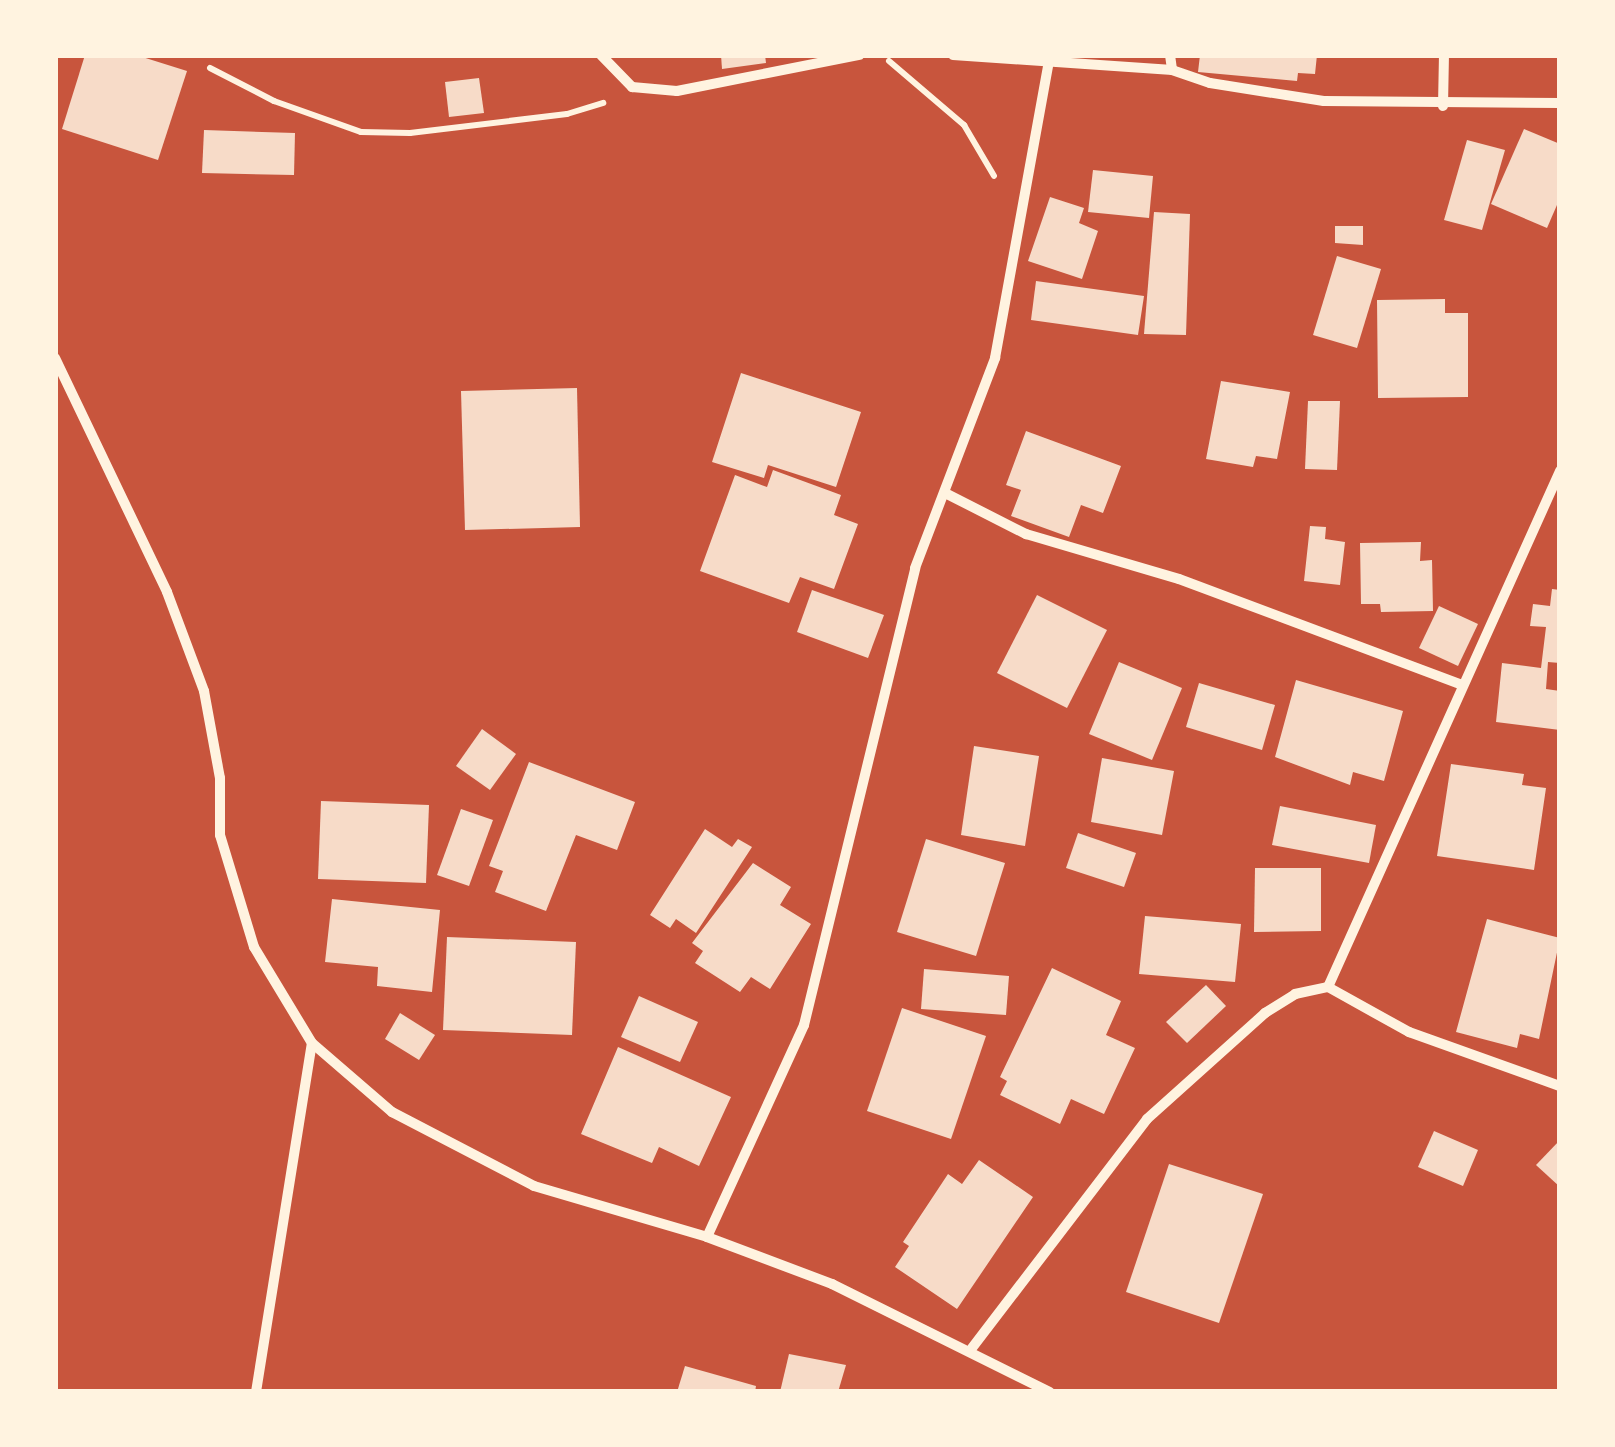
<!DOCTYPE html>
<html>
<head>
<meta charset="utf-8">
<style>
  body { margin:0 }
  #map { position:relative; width:1615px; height:1447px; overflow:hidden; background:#c8553d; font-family:Overpass,sans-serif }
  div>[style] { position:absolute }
  .building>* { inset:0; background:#f7dbc8 }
  .path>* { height:6px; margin:-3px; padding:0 3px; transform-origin:3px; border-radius:3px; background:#fff3e0 }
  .minor>* { height:10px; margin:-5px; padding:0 5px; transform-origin:5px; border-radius:5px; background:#fff3e0 }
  span { translate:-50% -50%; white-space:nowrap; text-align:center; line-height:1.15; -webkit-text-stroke:10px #fff3e0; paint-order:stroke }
  .frame { position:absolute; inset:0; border:58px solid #fff3e0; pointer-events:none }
</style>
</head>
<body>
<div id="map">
  <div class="building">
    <i style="clip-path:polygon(85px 55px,136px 55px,187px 71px,158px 160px,62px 129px)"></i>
    <i style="clip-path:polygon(721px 55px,765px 55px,766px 63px,722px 69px)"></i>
    <i style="clip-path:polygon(1200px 55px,1317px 55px,1315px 74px,1298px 73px,1297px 81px,1198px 72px)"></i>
    <i style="clip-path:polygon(479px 78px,484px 113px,449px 117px,445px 82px)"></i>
    <i style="clip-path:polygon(1524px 129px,1560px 144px,1560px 198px,1547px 228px,1491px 204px)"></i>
    <i style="clip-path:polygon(204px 130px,295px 133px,294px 175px,202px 173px)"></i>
    <i style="clip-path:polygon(1467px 140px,1505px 150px,1482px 230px,1444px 220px)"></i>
    <i style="clip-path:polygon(1093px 170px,1153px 176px,1149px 218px,1088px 212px)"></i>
    <i style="clip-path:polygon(1050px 197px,1084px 208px,1079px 223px,1098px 231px,1082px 279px,1028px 261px)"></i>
    <i style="clip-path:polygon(1154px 212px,1190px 214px,1186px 335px,1144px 334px)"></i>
    <i style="clip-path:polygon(1335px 226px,1363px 226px,1363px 245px,1335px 243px)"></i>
    <i style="clip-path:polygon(1337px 256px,1381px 269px,1357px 348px,1313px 335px)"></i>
    <i style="clip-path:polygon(1036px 281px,1144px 296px,1138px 335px,1031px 320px)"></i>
    <i style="clip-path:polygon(1445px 299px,1445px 313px,1468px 313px,1468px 397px,1378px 398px,1377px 300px)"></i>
    <i style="clip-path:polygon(741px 373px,861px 412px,836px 487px,768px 465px,764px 478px,712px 462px)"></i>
    <i style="clip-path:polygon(1221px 381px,1290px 392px,1277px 459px,1256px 456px,1253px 467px,1206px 459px)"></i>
    <i style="clip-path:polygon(577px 388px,580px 527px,465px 530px,461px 391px)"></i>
    <i style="clip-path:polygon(1308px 401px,1340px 401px,1337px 470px,1305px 469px)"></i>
    <i style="clip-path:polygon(1026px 431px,1121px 466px,1103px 513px,1081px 505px,1069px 537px,1011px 516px,1021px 490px,1006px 485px)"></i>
    <i style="clip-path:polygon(773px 470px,841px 495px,834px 515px,858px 524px,834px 589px,800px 577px,789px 603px,700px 571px,735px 475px,767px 487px)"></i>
    <i style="clip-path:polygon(1310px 526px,1326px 527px,1325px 539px,1345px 542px,1340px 585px,1304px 581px)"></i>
    <i style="clip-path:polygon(1421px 542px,1420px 561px,1432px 560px,1433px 611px,1381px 612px,1380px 604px,1361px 604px,1360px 543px)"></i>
    <i style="clip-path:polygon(1552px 589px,1560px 590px,1560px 663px,1548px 662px,1546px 689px,1560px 691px,1560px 730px,1496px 722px,1502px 663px,1541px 668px,1546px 627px,1530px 626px,1533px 604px,1550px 606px)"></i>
    <i style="clip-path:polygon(812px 590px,884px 615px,868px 658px,797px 632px)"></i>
    <i style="clip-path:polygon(1037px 595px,1107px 630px,1067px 708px,997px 673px)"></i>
    <i style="clip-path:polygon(1439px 606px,1478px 624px,1458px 666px,1419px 648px)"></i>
    <i style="clip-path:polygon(1119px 662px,1182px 688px,1152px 760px,1089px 734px)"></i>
    <i style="clip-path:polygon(1296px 680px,1403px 711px,1384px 781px,1353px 772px,1350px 785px,1275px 757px)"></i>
    <i style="clip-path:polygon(1199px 683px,1275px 705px,1262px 750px,1186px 727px)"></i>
    <i style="clip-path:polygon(482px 729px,516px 754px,490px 790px,456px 766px)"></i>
    <i style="clip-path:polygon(974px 746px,1039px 756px,1025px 846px,961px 835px)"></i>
    <i style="clip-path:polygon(1102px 758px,1174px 771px,1162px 835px,1091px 822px)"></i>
    <i style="clip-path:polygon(529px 762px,635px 802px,617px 850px,576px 835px,546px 911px,495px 892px,503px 871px,489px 866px)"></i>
    <i style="clip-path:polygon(1451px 764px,1524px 774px,1522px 785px,1546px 788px,1534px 870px,1437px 856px)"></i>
    <i style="clip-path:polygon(321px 801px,429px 805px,426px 883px,318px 879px)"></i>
    <i style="clip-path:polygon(1280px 806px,1376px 825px,1369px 863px,1272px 845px)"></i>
    <i style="clip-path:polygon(461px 809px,493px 820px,469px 886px,437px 875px)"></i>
    <i style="clip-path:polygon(705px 829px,732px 847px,738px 839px,752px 847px,696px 933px,676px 919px,670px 928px,650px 915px)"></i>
    <i style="clip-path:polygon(1078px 833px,1136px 853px,1124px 887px,1066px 868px)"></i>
    <i style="clip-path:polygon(926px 839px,1005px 863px,976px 956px,897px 932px)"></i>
    <i style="clip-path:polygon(753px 863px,791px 887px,780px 905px,811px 924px,770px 989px,751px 977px,740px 992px,695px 963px,703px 951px,692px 943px)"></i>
    <i style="clip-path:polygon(1255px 868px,1321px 868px,1321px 931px,1254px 932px)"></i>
    <i style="clip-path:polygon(332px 899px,440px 910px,432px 992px,377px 986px,378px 967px,325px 962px)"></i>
    <i style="clip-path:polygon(1145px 916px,1241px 924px,1235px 982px,1139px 974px)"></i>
    <i style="clip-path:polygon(1487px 919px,1560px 938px,1539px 1039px,1520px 1034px,1517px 1048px,1456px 1032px)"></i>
    <i style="clip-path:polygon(447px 937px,576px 942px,572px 1035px,443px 1030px)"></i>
    <i style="clip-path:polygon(1052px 968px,1121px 1001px,1106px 1035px,1135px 1048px,1104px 1114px,1071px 1099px,1060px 1124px,1000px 1095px,1007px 1081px,1000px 1077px)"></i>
    <i style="clip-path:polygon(924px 969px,1009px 976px,1006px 1015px,921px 1009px)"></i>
    <i style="clip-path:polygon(1206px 985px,1226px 1006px,1187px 1043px,1166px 1022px)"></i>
    <i style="clip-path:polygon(639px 996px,698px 1022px,680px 1062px,621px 1037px)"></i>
    <i style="clip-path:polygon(902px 1008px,986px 1036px,951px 1139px,867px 1111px)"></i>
    <i style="clip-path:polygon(400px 1013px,435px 1035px,419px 1060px,385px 1039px)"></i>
    <i style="clip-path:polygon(618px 1047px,731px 1097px,699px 1166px,659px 1147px,652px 1163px,581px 1134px)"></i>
    <i style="clip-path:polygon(1434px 1131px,1478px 1150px,1463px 1186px,1418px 1167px)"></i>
    <i style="clip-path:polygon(1560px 1140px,1560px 1187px,1536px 1165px)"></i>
    <i style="clip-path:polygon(979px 1160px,1033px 1197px,957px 1309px,895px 1267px,909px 1246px,903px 1242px,948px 1174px,962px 1184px)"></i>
    <i style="clip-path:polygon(1169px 1164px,1263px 1194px,1219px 1323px,1126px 1292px)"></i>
    <i style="clip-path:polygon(789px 1354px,846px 1365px,838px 1392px,780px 1392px)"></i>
    <i style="clip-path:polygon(685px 1366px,756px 1386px,755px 1392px,677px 1392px)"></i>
  </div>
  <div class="path">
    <i style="left:889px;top:61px;width:99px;rotate:40.5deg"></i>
    <i style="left:964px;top:125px;width:59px;rotate:59.5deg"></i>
    <i style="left:210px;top:68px;width:72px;rotate:27.3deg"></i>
    <i style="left:274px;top:101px;width:92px;rotate:19.6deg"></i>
    <i style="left:361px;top:132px;width:49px;rotate:1.2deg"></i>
    <i style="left:410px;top:133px;width:158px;rotate:-6.9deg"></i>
    <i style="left:567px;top:114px;width:38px;rotate:-17deg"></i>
  </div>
  <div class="minor">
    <i style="left:601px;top:55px;width:45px;rotate:45.9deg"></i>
    <i style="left:632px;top:87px;width:45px;rotate:5.1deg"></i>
    <i style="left:677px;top:91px;width:186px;rotate:-11.2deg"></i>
    <i style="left:953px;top:55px;width:220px;rotate:3.9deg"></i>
    <i style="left:1170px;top:55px;width:15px;rotate:82deg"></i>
    <i style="left:1172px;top:70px;width:40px;rotate:18.9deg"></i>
    <i style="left:1210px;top:83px;width:115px;rotate:9deg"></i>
    <i style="left:1324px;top:101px;width:236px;rotate:0.5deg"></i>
    <i style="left:1443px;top:106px;width:51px;rotate:-88.9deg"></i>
    <i style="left:55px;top:358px;width:259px;rotate:64.4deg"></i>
    <i style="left:167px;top:592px;width:106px;rotate:69.5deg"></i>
    <i style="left:204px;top:691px;width:88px;rotate:79.6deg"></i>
    <i style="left:220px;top:778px;width:57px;rotate:90deg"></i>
    <i style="left:220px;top:835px;width:117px;rotate:73.1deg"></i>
    <i style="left:254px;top:947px;width:112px;rotate:58.9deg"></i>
    <i style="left:312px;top:1043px;width:106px;rotate:40.8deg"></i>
    <i style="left:392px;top:1112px;width:160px;rotate:27.5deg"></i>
    <i style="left:534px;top:1186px;width:180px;rotate:16.4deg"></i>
    <i style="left:707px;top:1237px;width:134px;rotate:20.6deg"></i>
    <i style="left:832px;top:1284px;width:243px;rotate:26.4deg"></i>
    <i style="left:947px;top:494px;width:89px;rotate:26.9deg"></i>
    <i style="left:1026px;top:534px;width:159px;rotate:16.4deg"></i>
    <i style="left:1179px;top:579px;width:300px;rotate:20.5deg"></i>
    <i style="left:1328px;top:987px;width:93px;rotate:29.1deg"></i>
    <i style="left:1409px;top:1032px;width:160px;rotate:19.7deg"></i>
    <i style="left:707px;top:1237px;width:233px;rotate:-65.4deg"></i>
    <i style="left:804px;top:1025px;width:470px;rotate:-76.3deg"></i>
    <i style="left:915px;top:568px;width:225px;rotate:-69.1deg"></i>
    <i style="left:995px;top:358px;width:302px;rotate:-79.7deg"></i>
    <i style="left:972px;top:1348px;width:288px;rotate:-52.6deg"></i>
    <i style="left:1147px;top:1119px;width:159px;rotate:-41.9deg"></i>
    <i style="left:1265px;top:1013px;width:36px;rotate:-32deg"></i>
    <i style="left:1295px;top:994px;width:34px;rotate:-12deg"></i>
    <i style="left:1328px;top:987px;width:566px;rotate:-65.79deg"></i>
    <i style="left:256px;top:1392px;width:353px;rotate:-80.9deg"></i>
  </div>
  <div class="frame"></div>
</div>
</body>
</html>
